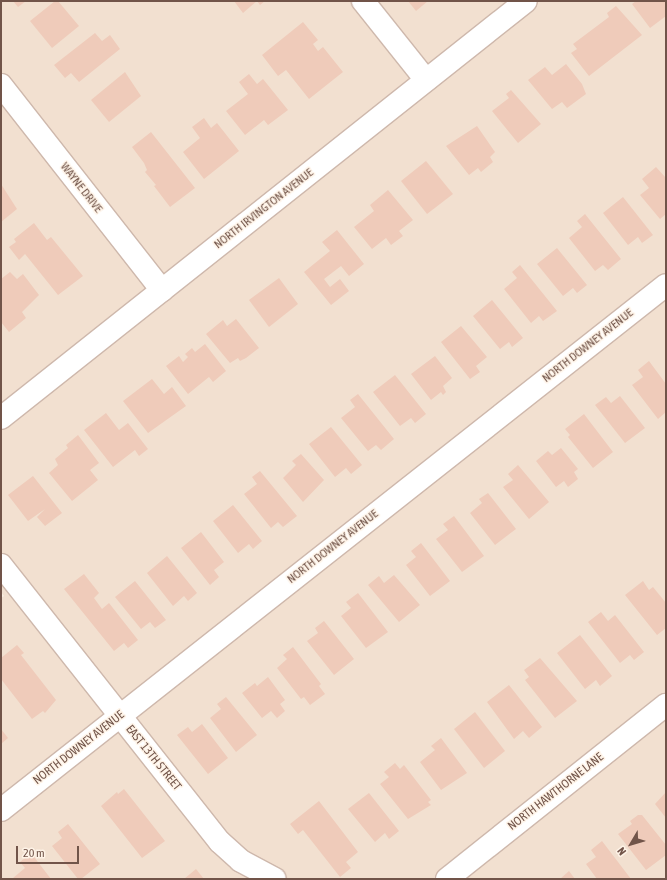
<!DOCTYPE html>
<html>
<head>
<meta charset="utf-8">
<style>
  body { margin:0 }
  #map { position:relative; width:667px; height:880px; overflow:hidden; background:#fbefe2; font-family:"Asap Condensed",sans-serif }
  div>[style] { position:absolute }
  .residential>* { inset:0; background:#f2e0d0 }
  .building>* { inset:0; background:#efcbba }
  .roads { filter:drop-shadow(1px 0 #ceb8ac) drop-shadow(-1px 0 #ceb8ac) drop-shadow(0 1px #ceb8ac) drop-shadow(0 -1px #ceb8ac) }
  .minor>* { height:22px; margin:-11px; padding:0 11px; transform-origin:11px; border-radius:11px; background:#fff }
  span { translate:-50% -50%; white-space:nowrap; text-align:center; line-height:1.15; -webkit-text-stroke:3px #fef3e7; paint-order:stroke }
  .street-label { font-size:12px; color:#715449 }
  .frame { position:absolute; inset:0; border:2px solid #715449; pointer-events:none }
  .north { position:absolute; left:611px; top:824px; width:40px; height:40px; -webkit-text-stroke:3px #fef3e7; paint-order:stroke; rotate:232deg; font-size:11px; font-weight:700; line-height:16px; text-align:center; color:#715449 }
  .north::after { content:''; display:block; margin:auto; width:14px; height:18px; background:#715449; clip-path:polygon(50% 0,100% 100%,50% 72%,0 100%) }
  .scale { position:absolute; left:16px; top:846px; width:63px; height:18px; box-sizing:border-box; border:2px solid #715449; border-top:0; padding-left:5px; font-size:12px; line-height:14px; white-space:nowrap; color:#715449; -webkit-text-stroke:3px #fef3e7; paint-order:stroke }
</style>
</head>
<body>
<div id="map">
  <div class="residential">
    <i style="clip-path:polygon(1px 1px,666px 1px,666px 879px,1px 879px,1px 598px,4px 596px,1px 592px)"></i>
  </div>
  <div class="building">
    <i style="clip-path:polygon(13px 1px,26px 1px,18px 7px)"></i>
    <i style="clip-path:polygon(55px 1px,58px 1px,79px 26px,52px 48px,30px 21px)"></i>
    <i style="clip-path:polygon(234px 1px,265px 1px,260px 5px,257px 1px,243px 13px)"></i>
    <i style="clip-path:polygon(408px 1px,428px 1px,416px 11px)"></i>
    <i style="clip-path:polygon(636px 1px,666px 1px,666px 16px,650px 28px,632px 4px)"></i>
    <i style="clip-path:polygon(616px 6px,642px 35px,589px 76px,571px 53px,577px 49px,573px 44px,609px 17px,607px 13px)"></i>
    <i style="clip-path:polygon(303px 22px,318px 40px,313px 44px,318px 51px,323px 47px,343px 72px,309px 99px,286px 70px,278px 76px,262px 55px)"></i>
    <i style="clip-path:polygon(95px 33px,102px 41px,110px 35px,120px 49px,79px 82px,71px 73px,65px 78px,54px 65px)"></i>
    <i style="clip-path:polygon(566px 64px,582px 84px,586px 94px,567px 108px,562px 102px,552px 109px,528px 80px,545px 67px,552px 75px)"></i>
    <i style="clip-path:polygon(125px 72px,141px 96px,109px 122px,91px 100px)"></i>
    <i style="clip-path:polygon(249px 74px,257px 84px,263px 79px,288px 110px,268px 125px,264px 120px,245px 135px,226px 111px,248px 94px,239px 82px)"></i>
    <i style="clip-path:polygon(511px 90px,541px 124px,518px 143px,492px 111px,509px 98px,506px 94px)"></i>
    <i style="clip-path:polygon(204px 118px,211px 128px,217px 123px,239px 151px,204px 179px,183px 152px,200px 138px,192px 127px)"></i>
    <i style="clip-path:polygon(477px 126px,495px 152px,490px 157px,493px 162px,481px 172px,478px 168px,469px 175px,446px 146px)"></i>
    <i style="clip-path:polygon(151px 132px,195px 188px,170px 207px,154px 186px,156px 185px,145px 172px,147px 170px,144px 163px,132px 147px)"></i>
    <i style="clip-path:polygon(426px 161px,453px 194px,427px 214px,401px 181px)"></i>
    <i style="clip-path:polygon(656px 167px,666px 178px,666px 214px,660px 219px,640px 195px,649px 188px,642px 179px)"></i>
    <i style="clip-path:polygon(1px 184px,17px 209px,1px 222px)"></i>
    <i style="clip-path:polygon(388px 190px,413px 220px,399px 231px,403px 236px,391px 245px,386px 238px,372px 249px,354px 227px,374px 211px,370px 205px)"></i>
    <i style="clip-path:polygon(623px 197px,653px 235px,642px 243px,638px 237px,628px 245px,603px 213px)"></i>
    <i style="clip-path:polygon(585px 214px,621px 259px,608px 270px,603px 265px,595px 271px,569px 238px,582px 227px,577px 221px)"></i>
    <i style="clip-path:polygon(34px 223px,47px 240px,51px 237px,83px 276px,58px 295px,25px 254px,19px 260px,9px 247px,16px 242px,14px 239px)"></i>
    <i style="clip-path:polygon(337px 230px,364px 264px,349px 276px,341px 266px,324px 279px,330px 287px,340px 279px,349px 291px,331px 305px,304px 272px,330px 251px,322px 242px)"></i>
    <i style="clip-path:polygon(557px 248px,587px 285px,577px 293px,573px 288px,563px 296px,537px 264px)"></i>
    <i style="clip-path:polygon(520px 265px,557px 311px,543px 321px,539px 316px,531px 323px,504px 289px,517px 278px,512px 272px)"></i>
    <i style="clip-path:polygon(10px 272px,17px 279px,23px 274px,39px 295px,22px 312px,26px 318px,9px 332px,1px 322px,1px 279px)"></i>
    <i style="clip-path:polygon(279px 278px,298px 304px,269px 327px,249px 300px)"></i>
    <i style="clip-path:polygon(492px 300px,523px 338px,512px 347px,509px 342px,500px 349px,473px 316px)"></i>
    <i style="clip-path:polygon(236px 319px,259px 348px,246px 358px,240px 361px,238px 358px,230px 363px,206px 334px,223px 320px,227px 326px)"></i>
    <i style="clip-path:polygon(461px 326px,487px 357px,476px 366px,480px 372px,470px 379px,441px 342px)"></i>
    <i style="clip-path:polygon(205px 344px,226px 371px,213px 382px,209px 377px,188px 394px,166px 366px,179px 356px,183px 362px,188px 357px,185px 354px,192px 348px,195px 352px)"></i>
    <i style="clip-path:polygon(435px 356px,452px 378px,443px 386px,446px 392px,443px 395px,441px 392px,431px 400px,411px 374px)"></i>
    <i style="clip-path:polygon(649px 361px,666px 384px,666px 412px,658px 419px,632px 385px,643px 377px,638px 370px)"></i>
    <i style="clip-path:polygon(395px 375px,426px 414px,415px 423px,411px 418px,400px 426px,373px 392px)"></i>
    <i style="clip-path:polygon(152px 379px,164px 394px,172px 387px,186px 406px,148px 433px,123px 401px)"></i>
    <i style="clip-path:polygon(358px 394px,394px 439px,381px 450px,376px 445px,368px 451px,341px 418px,355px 407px,350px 400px)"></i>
    <i style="clip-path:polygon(620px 396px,645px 428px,625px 443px,595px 405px,606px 397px,611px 403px)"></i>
    <i style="clip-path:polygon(106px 413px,119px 430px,128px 423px,148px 449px,139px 456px,135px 450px,113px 467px,84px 430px)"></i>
    <i style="clip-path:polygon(584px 414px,613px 452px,593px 468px,568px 437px,570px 435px,565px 429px)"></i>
    <i style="clip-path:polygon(331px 427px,362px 465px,351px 474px,346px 468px,335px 477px,309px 444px)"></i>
    <i style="clip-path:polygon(78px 435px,99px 463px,90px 470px,98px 480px,72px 501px,49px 473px,58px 465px,55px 459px,68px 448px,66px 445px)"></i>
    <i style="clip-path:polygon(561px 448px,578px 469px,574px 472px,578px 479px,568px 487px,564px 481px,556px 487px,536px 461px,548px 451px,552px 455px)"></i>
    <i style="clip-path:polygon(301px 454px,324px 480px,303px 502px,283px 478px,296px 465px,292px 461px)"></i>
    <i style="clip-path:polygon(518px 465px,549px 502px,529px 519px,503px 487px,513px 480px,508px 474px)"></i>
    <i style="clip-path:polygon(260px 471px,297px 516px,283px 527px,278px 522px,271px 528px,244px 494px,257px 484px,252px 477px)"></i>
    <i style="clip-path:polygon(33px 476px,62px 513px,45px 526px,37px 517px,45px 509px,28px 521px,8px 495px)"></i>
    <i style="clip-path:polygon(488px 493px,516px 529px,495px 545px,470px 513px,482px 503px,479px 499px)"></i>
    <i style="clip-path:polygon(233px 505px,262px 541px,253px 549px,249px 544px,238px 553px,213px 521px)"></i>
    <i style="clip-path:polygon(454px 516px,484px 556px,462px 572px,436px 539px,448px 530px,443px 524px)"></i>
    <i style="clip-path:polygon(201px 532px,224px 562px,214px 570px,219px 577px,210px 585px,181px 548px)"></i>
    <i style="clip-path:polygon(421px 543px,450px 581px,430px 596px,406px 565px,416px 557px,411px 551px)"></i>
    <i style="clip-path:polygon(167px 556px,197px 593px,188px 601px,184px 596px,173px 606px,147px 573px)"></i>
    <i style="clip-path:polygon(84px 574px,99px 593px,94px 598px,102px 609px,109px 603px,138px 640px,128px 648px,124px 643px,114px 651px,64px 589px)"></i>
    <i style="clip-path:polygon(394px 575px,420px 605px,399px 622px,368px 585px,379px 576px,384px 583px)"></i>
    <i style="clip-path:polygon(135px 581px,166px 620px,155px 628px,150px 622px,141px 629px,115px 597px)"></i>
    <i style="clip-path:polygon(643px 581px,649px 590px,653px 587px,666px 603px,666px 628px,657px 635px,625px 595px)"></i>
    <i style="clip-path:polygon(358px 593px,388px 632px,366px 648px,341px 616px,351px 608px,346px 602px)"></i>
    <i style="clip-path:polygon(601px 612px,608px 621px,615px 615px,644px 652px,634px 660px,630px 655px,620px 663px,588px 622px)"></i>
    <i style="clip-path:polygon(324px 621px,354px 659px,334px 675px,307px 641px,318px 633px,315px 628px)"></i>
    <i style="clip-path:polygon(580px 635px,612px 676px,600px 686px,596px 680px,585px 689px,557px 653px)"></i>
    <i style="clip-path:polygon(17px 645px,24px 653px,21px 655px,56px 700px,45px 713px,43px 711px,32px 719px,1px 679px,1px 658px)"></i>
    <i style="clip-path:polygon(293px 647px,321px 684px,319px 686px,325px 694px,310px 705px,304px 697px,301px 699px,277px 668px,287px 659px,283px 655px)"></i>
    <i style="clip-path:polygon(540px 658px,577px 701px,555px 718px,525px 680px,529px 677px,524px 670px)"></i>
    <i style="clip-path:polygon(268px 677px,285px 700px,280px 704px,285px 711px,277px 718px,271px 711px,262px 718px,242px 693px,255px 683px,257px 686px)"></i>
    <i style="clip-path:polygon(509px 685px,542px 727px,529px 738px,523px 731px,514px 739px,487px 702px)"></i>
    <i style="clip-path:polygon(226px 697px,257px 735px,236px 752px,210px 718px,221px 709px,217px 704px)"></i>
    <i style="clip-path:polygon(475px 712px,505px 751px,484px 768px,454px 729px)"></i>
    <i style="clip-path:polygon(202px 724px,228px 758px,208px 774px,177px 735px,188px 727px,192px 732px)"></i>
    <i style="clip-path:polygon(1px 729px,8px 738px,1px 744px)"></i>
    <i style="clip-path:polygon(441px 738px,467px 773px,441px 790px,420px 762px,435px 750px,431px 746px)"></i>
    <i style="clip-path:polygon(395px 763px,400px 769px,404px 765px,431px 800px,428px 802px,431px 805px,408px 819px,380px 784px,389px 777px,384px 772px)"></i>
    <i style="clip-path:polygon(124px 789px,165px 841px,142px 858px,101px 806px,117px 792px,118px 794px)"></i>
    <i style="clip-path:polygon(666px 792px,666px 818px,655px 804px)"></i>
    <i style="clip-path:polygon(369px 793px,399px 831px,389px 839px,385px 833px,375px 842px,348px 809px)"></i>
    <i style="clip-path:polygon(319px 801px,358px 852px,346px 862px,351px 868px,340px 877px,303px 830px,298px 834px,290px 824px)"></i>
    <i style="clip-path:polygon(638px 815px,642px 815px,666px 845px,666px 855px,646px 870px,618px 834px,632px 824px,630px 821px)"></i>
    <i style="clip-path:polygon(68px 824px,100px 864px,81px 879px,78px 879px,52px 846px,62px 838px,58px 832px)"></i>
    <i style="clip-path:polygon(602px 841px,631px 879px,597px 879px,586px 864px,596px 857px,591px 850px)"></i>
    <i style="clip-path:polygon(31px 853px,51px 879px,13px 878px,25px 868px,20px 862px)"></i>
    <i style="clip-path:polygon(196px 869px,204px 879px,184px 879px)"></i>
    <i style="clip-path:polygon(569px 871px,575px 879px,560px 879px)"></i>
  </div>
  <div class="roads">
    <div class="minor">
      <i style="left:363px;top:1px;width:101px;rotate:51.4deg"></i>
      <i style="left:1px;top:85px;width:261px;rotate:51.9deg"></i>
      <i style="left:1px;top:418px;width:670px;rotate:-38.46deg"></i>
      <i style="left:1px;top:565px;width:353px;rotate:51.7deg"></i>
      <i style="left:220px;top:842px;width:28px;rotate:42deg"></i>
      <i style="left:241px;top:861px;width:38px;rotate:28deg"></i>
      <i style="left:1px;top:810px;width:847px;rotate:-38.29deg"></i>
      <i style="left:447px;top:879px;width:280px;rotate:-38.5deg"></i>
    </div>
  </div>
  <div class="street-label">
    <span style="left:81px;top:188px;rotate:52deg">WAYNE DRIVE</span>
    <span style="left:264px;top:209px;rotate:-38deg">NORTH IRVINGTON AVENUE</span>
    <span style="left:588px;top:346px;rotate:-38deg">NORTH DOWNEY AVENUE</span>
    <span style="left:333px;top:547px;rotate:-38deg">NORTH DOWNEY AVENUE</span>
    <span style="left:79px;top:748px;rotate:-38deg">NORTH DOWNEY AVENUE</span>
    <span style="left:153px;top:758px;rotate:51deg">EAST 13TH STREET</span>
    <span style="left:556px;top:792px;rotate:-38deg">NORTH HAWTHORNE LANE</span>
  </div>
  <div class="frame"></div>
  <div class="north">N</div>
  <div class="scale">20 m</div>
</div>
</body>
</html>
